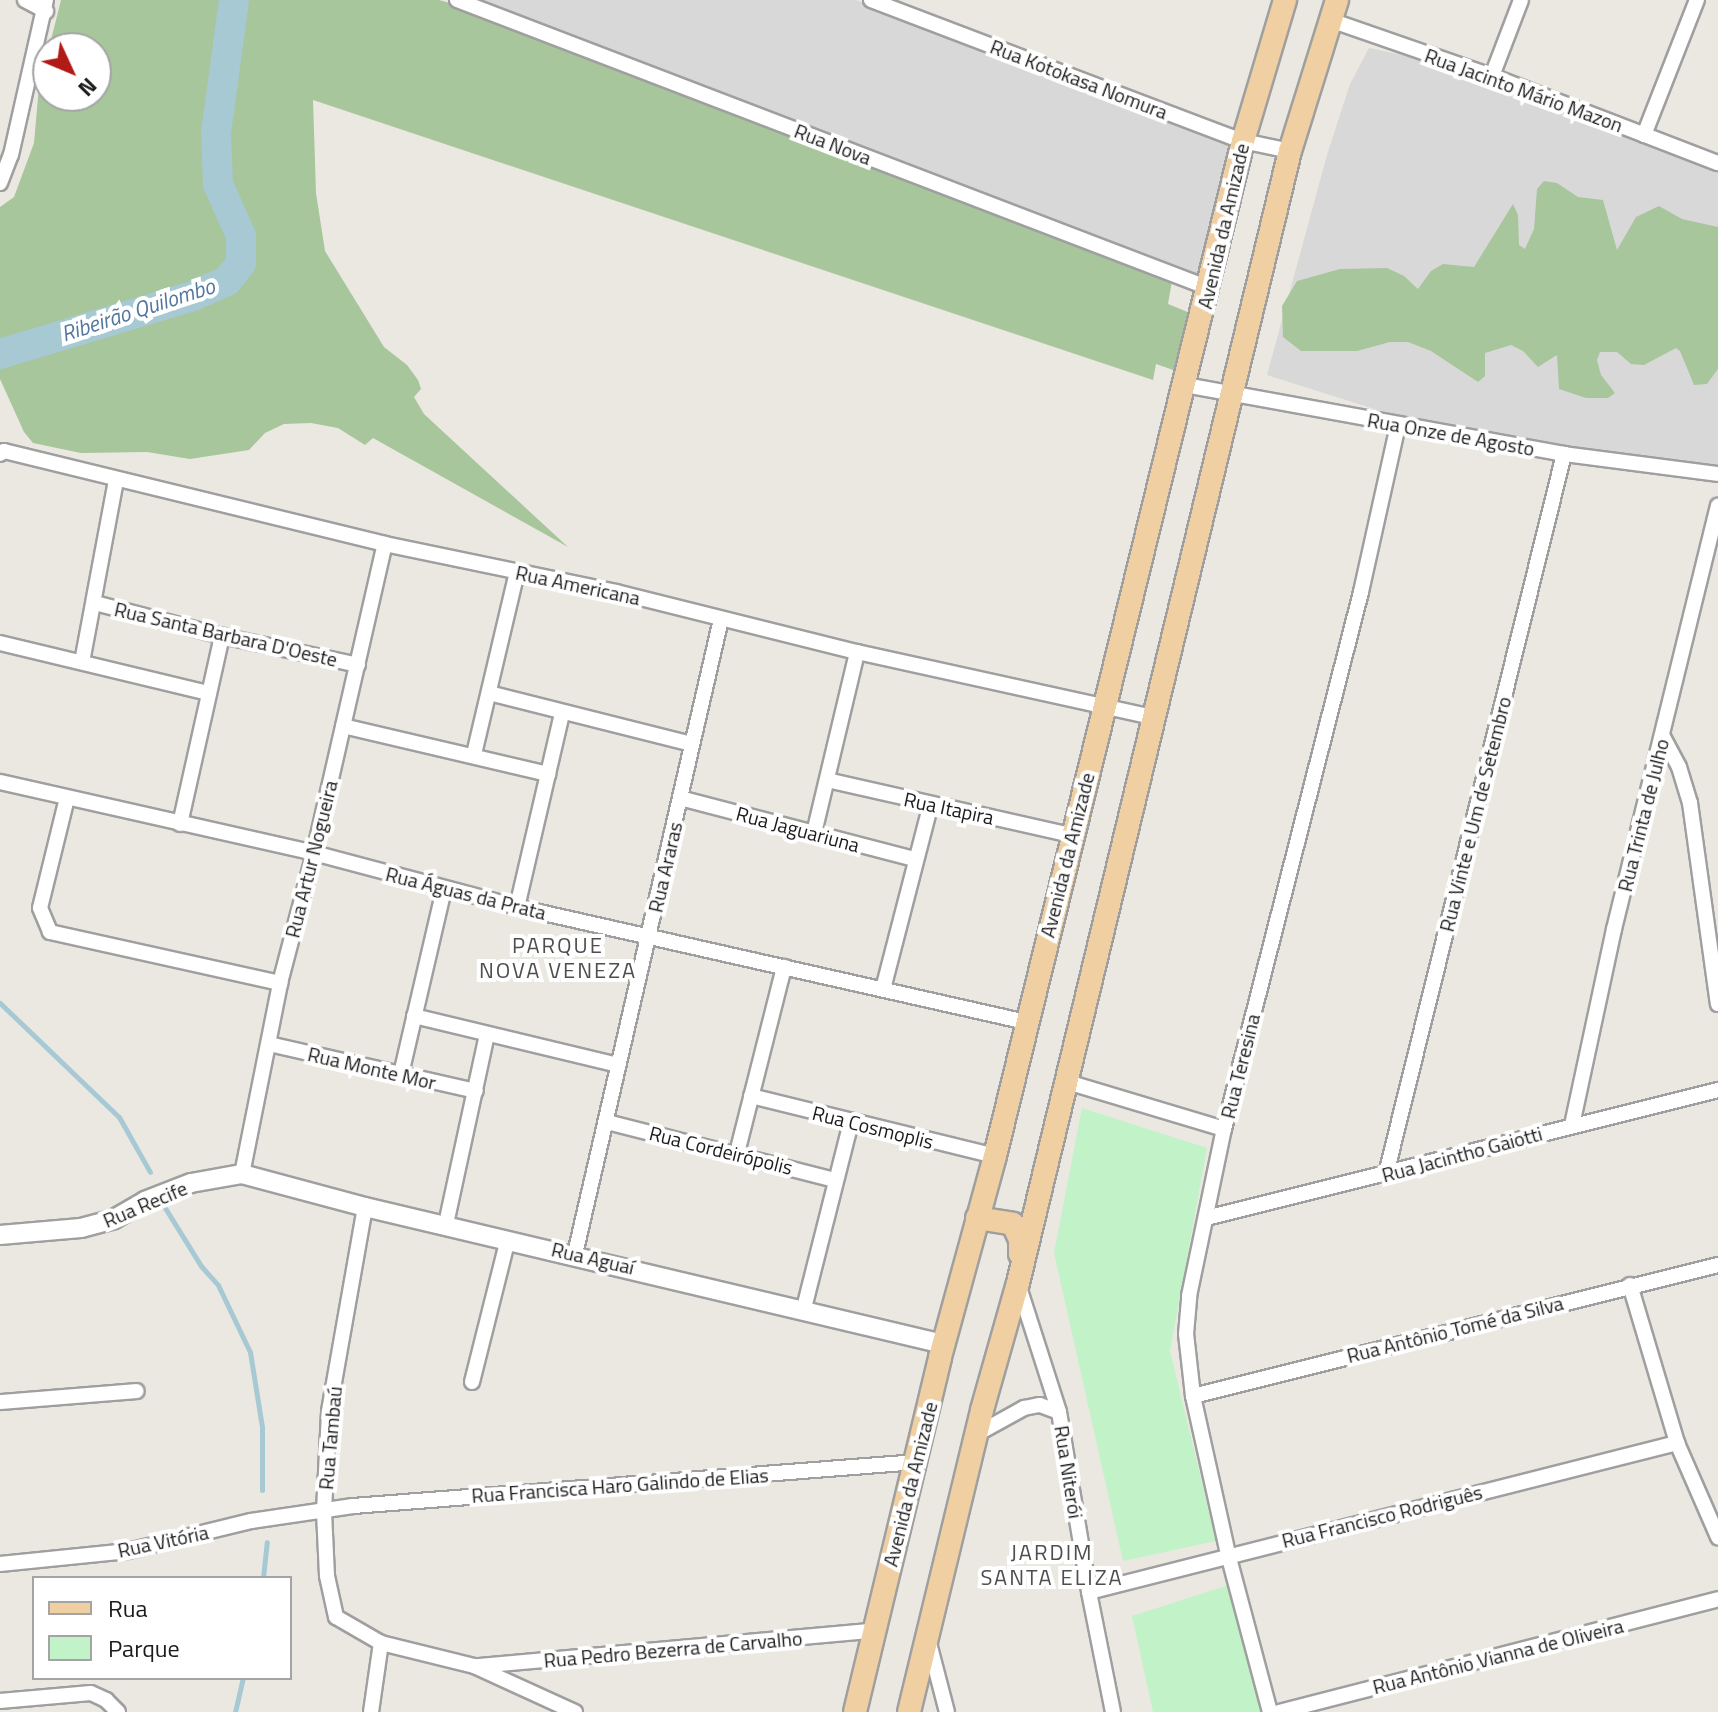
<!DOCTYPE html>
<html>
<head>
<meta charset="utf-8">
<style>
  body { margin:0 }
  #map { position:relative; width:1718px; height:1712px; overflow:hidden; background:#ebe8e2; font-family:"Titillium Web",sans-serif }
  div>[style] { position:absolute }
  .residential>* { inset:0; background:#d9d8d8 }
  .forest>* { inset:0; background:#a7c69b }
  .park>* { inset:0; background:#c2f2c7 }
  .stream>* { height:5px; margin:-2.5px; padding:0 2.5px; transform-origin:2.5px; border-radius:2.5px; background:#a7c9d4 }
  .river>* { height:30px; margin:-15px; padding:0 15px; transform-origin:15px; border-radius:15px; background:#a7c9d4 }
  .roads { filter:drop-shadow(2px 0 #9f9f9f) drop-shadow(-2px 0 #9f9f9f) drop-shadow(0 2px #9f9f9f) drop-shadow(0 -2px #9f9f9f) }
  .minor>* { height:14px; margin:-7px; padding:0 7px; transform-origin:7px; border-radius:7px; background:#fff }
  .tertiary>* { height:18px; margin:-9px; padding:0 9px; transform-origin:9px; border-radius:9px; background:#fff }
  .primary>* { height:22px; margin:-11px; padding:0 11px; transform-origin:11px; border-radius:11px; background:#f0d0a2 }
  span { translate:-50% -50%; white-space:nowrap; text-align:center; line-height:1.15; -webkit-text-stroke:8px #fff; paint-order:stroke }
  .street-label { font-size:20px; color:#1b1b1b }
  .water-label { font-size:22px; color:#54779f; font-style:italic }
  .neighbourhood-label { font-size:22px; color:#4e4e4e; letter-spacing:2px }
  .legend { position:absolute; left:32px; top:1576px; width:260px; height:104px; box-sizing:border-box; background:#fff; border:2px solid #a4a4a4; margin:0; padding:10px 14px; list-style:none; font-size:24px; color:#1b1b1b }
  .legend li { display:flex; align-items:center; gap:16px; height:40px }
  .legend b { width:40px; border:2px solid #a4a4a4 }
  .north { position:absolute; left:32px; top:32px; width:80px; height:80px; box-sizing:border-box; background:#fff; border:2px solid #a4a4a4; border-radius:50%; rotate:134deg; font-size:22px; font-weight:700; line-height:32px; text-align:center; color:#1b1b1b }
  .north::after { content:''; display:block; margin:auto; width:28px; height:36px; background:#b01a17; clip-path:polygon(50% 0,100% 100%,50% 72%,0 100%) }
</style>
</head>
<body>
<div id="map">
  <div class="residential">
    <i style="clip-path:polygon(481px 0,856px 0,1233px 142px,1204px 276px)"></i>
    <i style="clip-path:polygon(1369px 48px,1517px 79px,1718px 159px,1718px 474px,1428px 426px,1267px 375px,1327px 155px,1350px 84px)"></i>
  </div>
  <div class="forest">
    <i style="clip-path:polygon(61px 0,439px 0,475px 10px,1172px 281px,1168px 304px,1200px 317px,1182px 373px,1156px 364px,1153px 380px,313px 100px,316px 193px,325px 251px,384px 347px,407px 365px,418px 380px,421px 389px,414px 397px,424px 414px,568px 547px,373px 438px,365px 445px,338px 428px,311px 423px,284px 424px,265px 433px,249px 450px,190px 459px,147px 452px,81px 453px,33px 443px,24px 432px,0 379px,0 207px,14px 197px,34px 143px,39px 86px,48px 52px,48px 96px,96px 96px,96px 48px,49px 48px)"></i>
    <i style="clip-path:polygon(1544px 181px,1557px 183px,1578px 197px,1603px 200px,1617px 250px,1636px 217px,1659px 206px,1682px 219px,1718px 227px,1718px 369px,1707px 384px,1694px 385px,1680px 351px,1676px 348px,1644px 365px,1631px 364px,1617px 352px,1600px 352px,1597px 360px,1601px 375px,1615px 393px,1608px 398px,1586px 398px,1559px 389px,1557px 355px,1538px 367px,1523px 351px,1511px 345px,1485px 353px,1485px 376px,1478px 382px,1431px 351px,1408px 342px,1390px 342px,1357px 351px,1301px 351px,1283px 337px,1282px 306px,1297px 281px,1340px 269px,1387px 268px,1404px 276px,1418px 289px,1431px 271px,1443px 264px,1474px 267px,1513px 204px,1518px 215px,1519px 245px,1525px 249px,1534px 229px,1537px 189px)"></i>
  </div>
  <div class="park">
    <i style="clip-path:polygon(1082px 1108px,1207px 1148px,1170px 1351px,1216px 1541px,1123px 1561px,1054px 1253px)"></i>
    <i style="clip-path:polygon(1235px 1583px,1261px 1712px,1153px 1712px,1132px 1616px)"></i>
  </div>
  <div class="stream">
    <i style="left:0;top:1003px;width:165px;rotate:43.8deg"></i>
    <i style="left:119px;top:1117px;width:63px;rotate:60.6deg"></i>
    <i style="left:162px;top:1203px;width:74px;rotate:58.2deg"></i>
    <i style="left:201px;top:1266px;width:25px;rotate:48deg"></i>
    <i style="left:218px;top:1285px;width:74px;rotate:64.5deg"></i>
    <i style="left:250px;top:1352px;width:76px;rotate:80.9deg"></i>
    <i style="left:262px;top:1427px;width:63px;rotate:90deg"></i>
    <i style="left:263px;top:1578px;width:36px;rotate:-84deg"></i>
    <i style="left:235px;top:1712px;width:35px;rotate:-77deg"></i>
  </div>
  <div class="river">
    <i style="left:0;top:354px;width:202px;rotate:-16.7deg"></i>
    <i style="left:193px;top:296px;width:37px;rotate:-24deg"></i>
    <i style="left:227px;top:281px;width:23px;rotate:-52deg"></i>
    <i style="left:241px;top:263px;width:27px;rotate:-90deg"></i>
    <i style="left:241px;top:236px;width:57px;rotate:-113.9deg"></i>
    <i style="left:218px;top:184px;width:51px;rotate:-92.2deg"></i>
    <i style="left:216px;top:133px;width:134px;rotate:-82.3deg"></i>
  </div>
  <div class="roads">
    <div class="minor">
      <i style="left:25px;top:0;width:24px;rotate:28deg"></i>
      <i style="left:457px;top:0;width:805px;rotate:20.96deg"></i>
      <i style="left:871px;top:0;width:398px;rotate:20.8deg"></i>
      <i style="left:1243px;top:141px;width:48px;rotate:12deg"></i>
      <i style="left:1330px;top:20px;width:171px;rotate:19.1deg"></i>
      <i style="left:1492px;top:76px;width:242px;rotate:21.1deg"></i>
      <i style="left:1492px;top:76px;width:81px;rotate:-69.1deg"></i>
      <i style="left:1644px;top:135px;width:145px;rotate:-68.6deg"></i>
      <i style="left:0;top:183px;width:30px;rotate:-69deg"></i>
      <i style="left:11px;top:155px;width:159px;rotate:-77.3deg"></i>
      <i style="left:1185px;top:385px;width:385px;rotate:10.3deg"></i>
      <i style="left:1564px;top:454px;width:155px;rotate:7.4deg"></i>
      <i style="left:0;top:454px;width:5px;rotate:-37deg"></i>
      <i style="left:4px;top:451px;width:392px;rotate:13.7deg"></i>
      <i style="left:385px;top:544px;width:236px;rotate:11.7deg"></i>
      <i style="left:616px;top:592px;width:248px;rotate:14deg"></i>
      <i style="left:857px;top:652px;width:303px;rotate:12.4deg"></i>
      <i style="left:95px;top:603px;width:131px;rotate:14.6deg"></i>
      <i style="left:222px;top:636px;width:139px;rotate:12deg"></i>
      <i style="left:0;top:643px;width:214px;rotate:13.5deg"></i>
      <i style="left:82px;top:662px;width:185px;rotate:-79.4deg"></i>
      <i style="left:489px;top:693px;width:209px;rotate:14.1deg"></i>
      <i style="left:343px;top:726px;width:211px;rotate:13.2deg"></i>
      <i style="left:1662px;top:735px;width:36px;rotate:62deg"></i>
      <i style="left:1679px;top:767px;width:38px;rotate:73deg"></i>
      <i style="left:1690px;top:803px;width:203px;rotate:82.1deg"></i>
      <i style="left:474px;top:754px;width:187px;rotate:-76.7deg"></i>
      <i style="left:827px;top:780px;width:250px;rotate:12.7deg"></i>
      <i style="left:0;top:782px;width:322px;rotate:12.7deg"></i>
      <i style="left:314px;top:853px;width:210px;rotate:14.9deg"></i>
      <i style="left:517px;top:907px;width:522px;rotate:12.73deg"></i>
      <i style="left:67px;top:798px;width:113px;rotate:103.8deg"></i>
      <i style="left:40px;top:908px;width:26px;rotate:67deg"></i>
      <i style="left:50px;top:932px;width:236px;rotate:12.5deg"></i>
      <i style="left:680px;top:798px;width:243px;rotate:14.6deg"></i>
      <i style="left:180px;top:824px;width:193px;rotate:-77.4deg"></i>
      <i style="left:814px;top:833px;width:186px;rotate:-76.6deg"></i>
      <i style="left:517px;top:907px;width:199px;rotate:-76.9deg"></i>
      <i style="left:883px;top:989px;width:191px;rotate:-75.5deg"></i>
      <i style="left:414px;top:1016px;width:210px;rotate:13.5deg"></i>
      <i style="left:269px;top:1044px;width:212px;rotate:12.8deg"></i>
      <i style="left:401px;top:1074px;width:190px;rotate:-76.9deg"></i>
      <i style="left:1064px;top:1081px;width:167px;rotate:16.7deg"></i>
      <i style="left:751px;top:1096px;width:251px;rotate:13.8deg"></i>
      <i style="left:607px;top:1122px;width:235px;rotate:14.3deg"></i>
      <i style="left:1572px;top:1125px;width:200px;rotate:-77.9deg"></i>
      <i style="left:1614px;top:929px;width:436px;rotate:-76.2deg"></i>
      <i style="left:737px;top:1153px;width:192px;rotate:-75.8deg"></i>
      <i style="left:242px;top:1174px;width:195px;rotate:-78.7deg"></i>
      <i style="left:280px;top:983px;width:134px;rotate:-75.3deg"></i>
      <i style="left:314px;top:853px;width:317px;rotate:-77.1deg"></i>
      <i style="left:1386px;top:1174px;width:742px;rotate:-76.11deg"></i>
      <i style="left:365px;top:1207px;width:208px;rotate:100deg"></i>
      <i style="left:329px;top:1412px;width:100px;rotate:92.9deg"></i>
      <i style="left:324px;top:1512px;width:64px;rotate:87.3deg"></i>
      <i style="left:327px;top:1576px;width:42px;rotate:77.6deg"></i>
      <i style="left:336px;top:1617px;width:52px;rotate:30deg"></i>
      <i style="left:381px;top:1643px;width:96px;rotate:13.9deg"></i>
      <i style="left:474px;top:1666px;width:111px;rotate:24.5deg"></i>
      <i style="left:1206px;top:1218px;width:528px;rotate:-14.04deg"></i>
      <i style="left:446px;top:1224px;width:194px;rotate:-77.8deg"></i>
      <i style="left:575px;top:1254px;width:652px;rotate:-77.05deg"></i>
      <i style="left:1018px;top:1284px;width:134px;rotate:72.2deg"></i>
      <i style="left:1059px;top:1412px;width:182px;rotate:80.5deg"></i>
      <i style="left:1089px;top:1592px;width:122px;rotate:78.7deg"></i>
      <i style="left:1630px;top:1285px;width:165px;rotate:73.4deg"></i>
      <i style="left:1677px;top:1443px;width:103px;rotate:66.4deg"></i>
      <i style="left:804px;top:1308px;width:192px;rotate:-75.8deg"></i>
      <i style="left:472px;top:1382px;width:147px;rotate:-75.9deg"></i>
      <i style="left:1193px;top:1396px;width:541px;rotate:-14.01deg"></i>
      <i style="left:0;top:1402px;width:137px;rotate:-4.6deg"></i>
      <i style="left:977px;top:1434px;width:54px;rotate:-29deg"></i>
      <i style="left:1024px;top:1408px;width:16px;rotate:-11deg"></i>
      <i style="left:1040px;top:1405px;width:20px;rotate:20deg"></i>
      <i style="left:0;top:1564px;width:129px;rotate:-5.8deg"></i>
      <i style="left:128px;top:1551px;width:127px;rotate:-13.7deg"></i>
      <i style="left:251px;top:1521px;width:103px;rotate:-8.4deg"></i>
      <i style="left:353px;top:1506px;width:566px;rotate:-4.46deg"></i>
      <i style="left:1089px;top:1592px;width:607px;rotate:-14.22deg"></i>
      <i style="left:929px;top:1643px;width:71px;rotate:75.4deg"></i>
      <i style="left:478px;top:1666px;width:397px;rotate:-5.1deg"></i>
      <i style="left:0;top:1701px;width:91px;rotate:-5deg"></i>
      <i style="left:91px;top:1693px;width:17px;rotate:25deg"></i>
      <i style="left:106px;top:1700px;width:17px;rotate:45deg"></i>
      <i style="left:371px;top:1712px;width:70px;rotate:-81.8deg"></i>
      <i style="left:1270px;top:1712px;width:163px;rotate:-104.9deg"></i>
      <i style="left:1228px;top:1554px;width:162px;rotate:-102.5deg"></i>
      <i style="left:1193px;top:1396px;width:62px;rotate:-96.4deg"></i>
      <i style="left:1186px;top:1334px;width:38px;rotate:-85deg"></i>
      <i style="left:1189px;top:1296px;width:171px;rotate:-78.2deg"></i>
      <i style="left:1224px;top:1129px;width:554px;rotate:-75.69deg"></i>
      <i style="left:1361px;top:592px;width:171px;rotate:-77.5deg"></i>
      <i style="left:1279px;top:1712px;width:453px;rotate:-14.4deg"></i>
    </div>
    <div class="tertiary">
      <i style="left:0;top:1235px;width:81px;rotate:-4.9deg"></i>
      <i style="left:81px;top:1228px;width:34px;rotate:-15deg"></i>
      <i style="left:114px;top:1219px;width:36px;rotate:-30deg"></i>
      <i style="left:145px;top:1201px;width:49px;rotate:-21.4deg"></i>
      <i style="left:191px;top:1183px;width:52px;rotate:-10deg"></i>
      <i style="left:242px;top:1174px;width:127px;rotate:15deg"></i>
      <i style="left:365px;top:1207px;width:594px;rotate:13.33deg"></i>
    </div>
    <div class="primary">
      <i style="left:977px;top:1218px;width:36px;rotate:9deg"></i>
      <i style="left:1013px;top:1224px;width:17px;rotate:66deg"></i>
      <i style="left:1020px;top:1240px;width:14px;rotate:90deg"></i>
      <i style="left:855px;top:1712px;width:365px;rotate:-76.5deg"></i>
      <i style="left:940px;top:1357px;width:208px;rotate:-74.7deg"></i>
      <i style="left:995px;top:1156px;width:1045px;rotate:-76.27deg"></i>
      <i style="left:1243px;top:141px;width:147px;rotate:-73.4deg"></i>
      <i style="left:909px;top:1712px;width:311px;rotate:-76.4deg"></i>
      <i style="left:982px;top:1410px;width:132px;rotate:-74.2deg"></i>
      <i style="left:1018px;top:1283px;width:1164px;rotate:-76.49deg"></i>
      <i style="left:1290px;top:151px;width:158px;rotate:-72.7deg"></i>
    </div>
  </div>
  <div class="street-label">
    <span style="left:1079px;top:79px;rotate:21deg">Rua Kotokasa Nomura</span>
    <span style="left:1524px;top:90px;rotate:20deg">Rua Jacinto Mário Mazon</span>
    <span style="left:833px;top:144px;rotate:21deg">Rua Nova</span>
    <span style="left:1223px;top:226px;rotate:-77deg">Avenida da Amizade</span>
    <span style="left:1451px;top:434px;rotate:10deg">Rua Onze de Agosto</span>
    <span style="left:578px;top:585px;rotate:12deg">Rua Americana</span>
    <span style="left:226px;top:634px;rotate:13deg">Rua Santa Barbara D'Oeste</span>
    <span style="left:949px;top:808px;rotate:12deg">Rua Itapira</span>
    <span style="left:1475px;top:814px;rotate:-76deg">Rua Vinte e Um de Setembro</span>
    <span style="left:1643px;top:815px;rotate:-76deg">Rua Trinta de Julho</span>
    <span style="left:798px;top:829px;rotate:15deg">Rua Jaguariuna</span>
    <span style="left:1067px;top:855px;rotate:-76deg">Avenida da Amizade</span>
    <span style="left:311px;top:859px;rotate:-76deg">Rua Artur Nogueira</span>
    <span style="left:665px;top:867px;rotate:-77deg">Rua Araras</span>
    <span style="left:466px;top:893px;rotate:14deg">Rua Águas da Prata</span>
    <span style="left:1240px;top:1066px;rotate:-76deg">Rua Teresina</span>
    <span style="left:372px;top:1068px;rotate:13deg">Rua Monte Mor</span>
    <span style="left:873px;top:1127px;rotate:14deg">Rua Cosmoplis</span>
    <span style="left:721px;top:1150px;rotate:14deg">Rua Cordeirópolis</span>
    <span style="left:1462px;top:1154px;rotate:-15deg">Rua Jacintho Gaiotti</span>
    <span style="left:145px;top:1204px;rotate:-23deg">Rua Recife</span>
    <span style="left:593px;top:1258px;rotate:13deg">Rua Aguaí</span>
    <span style="left:1455px;top:1329px;rotate:-14deg">Rua Antônio Tomé da Silva</span>
    <span style="left:330px;top:1438px;rotate:-85deg">Rua Tambaú</span>
    <span style="left:1069px;top:1472px;rotate:81deg">Rua Niterói</span>
    <span style="left:910px;top:1484px;rotate:-76deg">Avenida da Amizade</span>
    <span style="left:620px;top:1485px;rotate:-4deg">Rua Francisca Haro Galindo de Elias</span>
    <span style="left:1382px;top:1516px;rotate:-14deg">Rua Francisco Rodriguês</span>
    <span style="left:163px;top:1541px;rotate:-12deg">Rua Vitória</span>
    <span style="left:673px;top:1649px;rotate:-5deg">Rua Pedro Bezerra de Carvalho</span>
    <span style="left:1498px;top:1656px;rotate:-14deg">Rua Antônio Vianna de Oliveira</span>
  </div>
  <div class="water-label">
    <span style="left:138px;top:310px;rotate:-18deg">Ribeirão Quilombo</span>
  </div>
  <div class="neighbourhood-label">
    <span style="left:558px;top:958px">PARQUE<br>NOVA VENEZA</span>
    <span style="left:1052px;top:1565px">JARDIM<br>SANTA ELIZA</span>
  </div>
  <ul class="legend">
  <li><b style="height:10px;background:#f0d0a2"></b>Rua</li>
  <li><b style="height:22px;background:#c2f2c7"></b>Parque</li>
  </ul>
  <div class="north">N</div>
</div>
</body>
</html>
